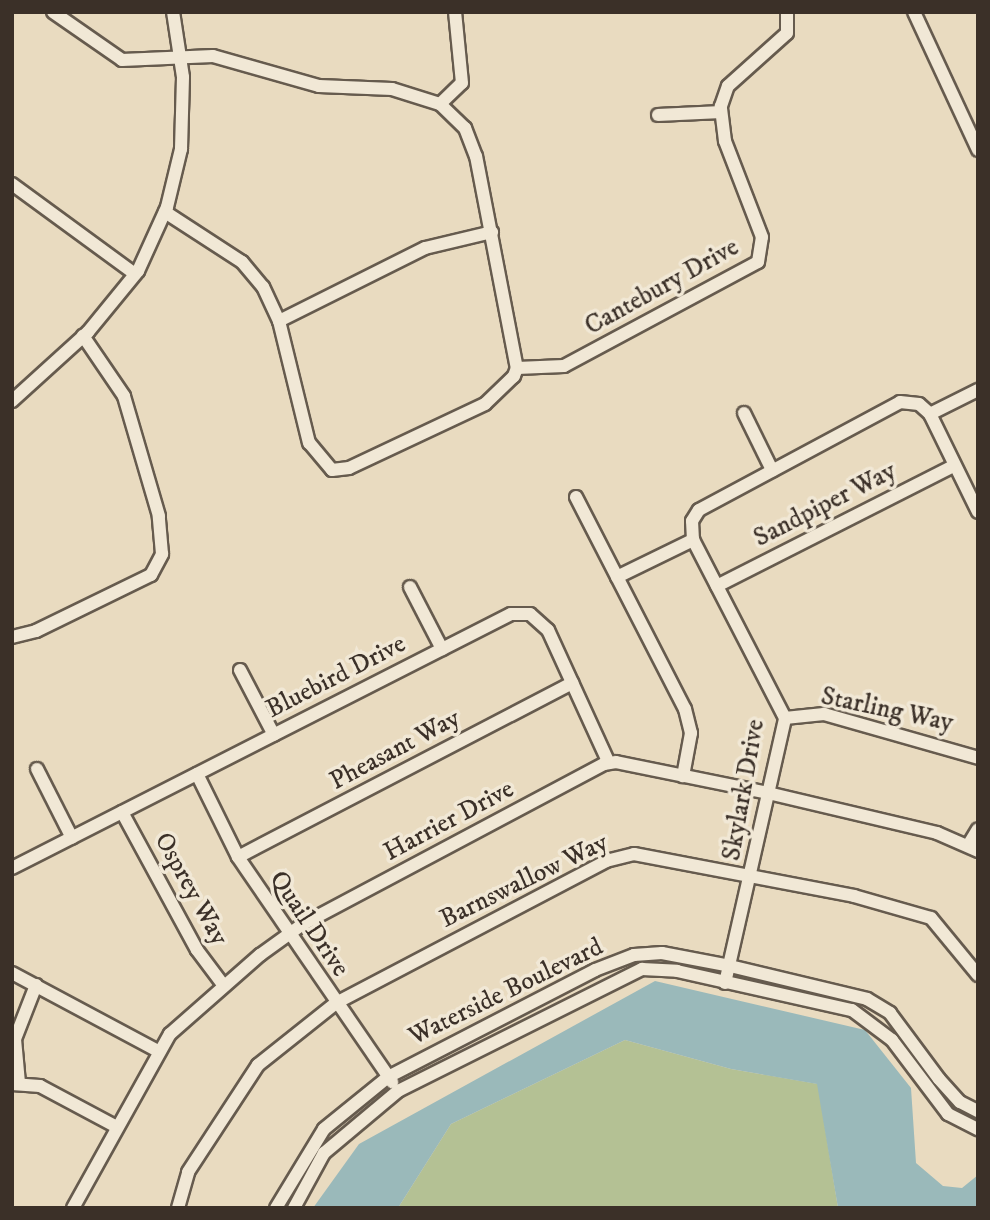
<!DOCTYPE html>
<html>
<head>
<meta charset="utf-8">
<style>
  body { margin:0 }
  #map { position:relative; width:990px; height:1220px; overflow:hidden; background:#e9dbc0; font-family:"IM FELL DW Pica",serif }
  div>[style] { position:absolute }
  .green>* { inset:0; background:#b4c194 }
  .water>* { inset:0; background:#9ab9ba }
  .roads { filter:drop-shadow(2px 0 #665b4e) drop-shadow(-2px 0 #665b4e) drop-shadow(0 2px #665b4e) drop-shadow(0 -2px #665b4e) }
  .minor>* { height:12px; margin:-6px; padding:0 6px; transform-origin:6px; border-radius:6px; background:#f1e8d6 }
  span { translate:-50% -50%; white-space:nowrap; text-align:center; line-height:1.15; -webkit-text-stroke:7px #f1e8d6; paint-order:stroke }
  .street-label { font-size:26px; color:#3b3028 }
  .frame { position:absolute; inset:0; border:14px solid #3b3028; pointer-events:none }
</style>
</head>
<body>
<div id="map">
  <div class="green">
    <i style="clip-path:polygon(625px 1040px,731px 1069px,818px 1084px,838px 1208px,398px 1208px,451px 1124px)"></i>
  </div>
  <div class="water">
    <i style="clip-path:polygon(655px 981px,865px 1030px,911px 1088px,916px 1163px,943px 1186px,962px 1188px,978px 1175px,978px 1208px,838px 1208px,817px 1084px,731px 1069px,625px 1040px,451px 1124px,398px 1208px,313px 1208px,359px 1144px)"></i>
  </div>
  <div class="roads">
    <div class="minor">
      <i style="left:53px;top:12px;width:84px;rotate:34.8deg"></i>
      <i style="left:122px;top:60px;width:91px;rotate:-2.5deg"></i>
      <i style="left:213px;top:56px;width:110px;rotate:15.8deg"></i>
      <i style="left:319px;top:86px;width:73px;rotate:2.4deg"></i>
      <i style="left:392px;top:89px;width:50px;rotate:17.4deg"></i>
      <i style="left:440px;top:104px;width:35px;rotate:44deg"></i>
      <i style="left:465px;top:128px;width:30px;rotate:69deg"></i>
      <i style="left:476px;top:156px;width:216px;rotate:79.1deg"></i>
      <i style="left:517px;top:368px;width:9px;rotate:111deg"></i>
      <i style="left:514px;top:376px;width:40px;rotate:136deg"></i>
      <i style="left:485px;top:404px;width:150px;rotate:154.8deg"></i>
      <i style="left:349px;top:468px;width:17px;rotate:173deg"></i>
      <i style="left:332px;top:470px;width:35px;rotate:-130deg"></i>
      <i style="left:309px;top:443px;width:126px;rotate:-103.8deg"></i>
      <i style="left:279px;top:321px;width:38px;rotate:-115deg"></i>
      <i style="left:263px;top:287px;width:33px;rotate:-130deg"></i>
      <i style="left:242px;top:262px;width:92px;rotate:-147deg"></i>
      <i style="left:914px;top:12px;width:152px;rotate:65.1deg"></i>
      <i style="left:440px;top:104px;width:30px;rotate:-44deg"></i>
      <i style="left:462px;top:83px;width:71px;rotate:-95.6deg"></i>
      <i style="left:658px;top:115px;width:63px;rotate:-2.7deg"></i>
      <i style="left:12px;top:184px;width:152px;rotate:36.2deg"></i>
      <i style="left:279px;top:321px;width:163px;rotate:-26.6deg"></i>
      <i style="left:425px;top:248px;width:69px;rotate:-13.4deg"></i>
      <i style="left:517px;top:368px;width:47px;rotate:-2.4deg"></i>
      <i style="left:564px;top:366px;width:220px;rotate:-28.2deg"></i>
      <i style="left:758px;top:262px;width:25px;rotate:-81deg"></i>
      <i style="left:762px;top:237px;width:103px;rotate:-111.1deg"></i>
      <i style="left:725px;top:141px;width:35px;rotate:-97deg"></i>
      <i style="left:721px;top:106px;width:21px;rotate:-71deg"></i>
      <i style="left:728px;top:86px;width:79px;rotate:-41.9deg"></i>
      <i style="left:787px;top:33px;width:21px;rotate:-90deg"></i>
      <i style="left:12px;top:401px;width:103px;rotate:-42.2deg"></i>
      <i style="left:88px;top:332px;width:79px;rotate:-50.7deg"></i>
      <i style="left:138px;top:271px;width:70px;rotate:-65.6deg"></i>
      <i style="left:167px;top:207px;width:60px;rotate:-76.4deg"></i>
      <i style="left:181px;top:149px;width:72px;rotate:-88.4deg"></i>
      <i style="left:183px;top:77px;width:66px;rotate:-98.7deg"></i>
      <i style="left:744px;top:413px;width:64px;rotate:63.8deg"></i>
      <i style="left:930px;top:414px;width:54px;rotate:-26.6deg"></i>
      <i style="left:576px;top:497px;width:238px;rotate:62.8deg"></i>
      <i style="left:685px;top:709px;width:25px;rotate:76deg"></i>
      <i style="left:691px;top:733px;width:44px;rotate:100.5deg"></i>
      <i style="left:617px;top:577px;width:85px;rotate:-26deg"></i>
      <i style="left:717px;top:586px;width:266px;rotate:-26.9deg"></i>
      <i style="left:410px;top:587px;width:70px;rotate:62.7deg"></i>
      <i style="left:12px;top:637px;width:25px;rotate:-14deg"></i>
      <i style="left:36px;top:631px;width:128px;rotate:-26deg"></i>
      <i style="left:151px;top:575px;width:24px;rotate:-62deg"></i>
      <i style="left:162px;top:554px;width:38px;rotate:-95deg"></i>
      <i style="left:159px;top:516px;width:125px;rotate:-106.3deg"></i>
      <i style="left:124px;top:396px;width:73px;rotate:-124.3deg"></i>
      <i style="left:240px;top:670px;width:73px;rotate:62.4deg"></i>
      <i style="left:785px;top:718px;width:39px;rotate:-6deg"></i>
      <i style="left:824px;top:714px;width:160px;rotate:15.9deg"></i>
      <i style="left:37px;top:769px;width:77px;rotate:63.1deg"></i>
      <i style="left:197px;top:774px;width:93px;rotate:63.7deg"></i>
      <i style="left:238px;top:857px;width:273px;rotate:55.6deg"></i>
      <i style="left:122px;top:812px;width:157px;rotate:61.5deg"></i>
      <i style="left:197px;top:950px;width:45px;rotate:53.1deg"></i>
      <i style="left:969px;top:844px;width:17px;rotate:-59deg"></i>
      <i style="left:238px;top:857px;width:377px;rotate:-27.5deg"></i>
      <i style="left:12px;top:868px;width:560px;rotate:-26.98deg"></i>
      <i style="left:511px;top:614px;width:19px"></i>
      <i style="left:530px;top:614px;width:24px;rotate:42deg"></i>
      <i style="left:548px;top:630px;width:146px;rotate:65.4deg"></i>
      <i style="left:12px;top:973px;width:166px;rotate:28.1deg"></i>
      <i style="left:725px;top:983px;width:272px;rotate:-77.2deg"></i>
      <i style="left:785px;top:718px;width:200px;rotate:-117.3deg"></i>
      <i style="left:693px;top:540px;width:19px;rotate:-93deg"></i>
      <i style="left:692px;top:521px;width:13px;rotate:-58deg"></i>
      <i style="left:699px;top:510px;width:228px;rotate:-28.2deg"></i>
      <i style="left:900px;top:402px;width:19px;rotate:6deg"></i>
      <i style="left:919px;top:404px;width:15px;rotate:42deg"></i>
      <i style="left:930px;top:414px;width:109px;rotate:63.9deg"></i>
      <i style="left:19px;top:1083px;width:44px;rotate:-95.2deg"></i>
      <i style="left:15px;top:1039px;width:58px;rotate:-68.7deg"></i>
      <i style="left:12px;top:1084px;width:28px;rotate:4deg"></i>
      <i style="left:40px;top:1086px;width:85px;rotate:28.1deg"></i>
      <i style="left:73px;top:1208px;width:199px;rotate:-60.9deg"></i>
      <i style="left:170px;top:1034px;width:120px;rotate:-41.3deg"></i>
      <i style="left:260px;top:955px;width:53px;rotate:-35.8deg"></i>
      <i style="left:303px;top:924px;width:341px;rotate:-28deg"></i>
      <i style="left:604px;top:764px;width:12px;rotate:-9deg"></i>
      <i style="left:616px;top:762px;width:155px;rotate:11.5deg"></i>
      <i style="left:768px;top:793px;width:174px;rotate:13.3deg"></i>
      <i style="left:937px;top:833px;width:45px;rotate:23.7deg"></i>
      <i style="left:178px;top:1208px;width:37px;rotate:-74deg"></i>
      <i style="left:188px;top:1172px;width:128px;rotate:-56.8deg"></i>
      <i style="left:258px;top:1065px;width:100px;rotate:-38.5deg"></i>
      <i style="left:336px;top:1003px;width:305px;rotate:-27.7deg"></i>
      <i style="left:606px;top:861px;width:29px;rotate:-14deg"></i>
      <i style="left:634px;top:854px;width:224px;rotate:10.8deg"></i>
      <i style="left:854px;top:896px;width:80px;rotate:15.9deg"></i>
      <i style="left:931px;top:918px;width:74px;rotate:50.5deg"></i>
      <i style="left:276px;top:1208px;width:92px;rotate:-58.7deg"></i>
      <i style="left:324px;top:1129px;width:82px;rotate:-39.1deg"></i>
      <i style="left:388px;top:1077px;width:233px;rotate:-27.3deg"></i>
      <i style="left:595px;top:970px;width:42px;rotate:-21deg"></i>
      <i style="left:634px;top:955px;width:28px;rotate:-4deg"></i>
      <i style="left:662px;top:953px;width:69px;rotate:10.8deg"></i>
      <i style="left:730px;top:966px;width:141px;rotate:13.5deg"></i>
      <i style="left:867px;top:999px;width:27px;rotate:31deg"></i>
      <i style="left:890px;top:1013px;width:82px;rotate:53.4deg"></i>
      <i style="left:939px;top:1079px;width:31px;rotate:48deg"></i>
      <i style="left:960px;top:1102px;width:20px;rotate:27deg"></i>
      <i style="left:294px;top:1208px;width:63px;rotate:-61.4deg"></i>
      <i style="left:324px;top:1153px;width:97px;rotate:-40deg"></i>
      <i style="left:398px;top:1091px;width:273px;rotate:-26.6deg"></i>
      <i style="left:642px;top:969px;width:35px;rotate:3deg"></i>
      <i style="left:677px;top:971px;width:179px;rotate:12.6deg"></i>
      <i style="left:852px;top:1010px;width:50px;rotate:36.9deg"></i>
      <i style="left:892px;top:1040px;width:93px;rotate:52.9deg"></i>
      <i style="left:948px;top:1114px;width:34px;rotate:27deg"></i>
    </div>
  </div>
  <div class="street-label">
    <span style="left:662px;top:287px;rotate:-29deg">Cantebury Drive</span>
    <span style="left:825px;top:505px;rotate:-27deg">Sandpiper Way</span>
    <span style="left:336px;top:677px;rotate:-27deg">Bluebird Drive</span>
    <span style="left:887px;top:710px;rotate:12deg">Starling Way</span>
    <span style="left:395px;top:750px;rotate:-28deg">Pheasant Way</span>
    <span style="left:744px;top:790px;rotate:-80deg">Skylark Drive</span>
    <span style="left:449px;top:821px;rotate:-28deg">Harrier Drive</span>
    <span style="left:524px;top:881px;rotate:-26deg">Barnswallow Way</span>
    <span style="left:191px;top:889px;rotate:61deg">Osprey Way</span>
    <span style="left:309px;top:924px;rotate:56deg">Quail Drive</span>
    <span style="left:506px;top:992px;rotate:-26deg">Waterside Boulevard</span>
  </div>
  <div class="frame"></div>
</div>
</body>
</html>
